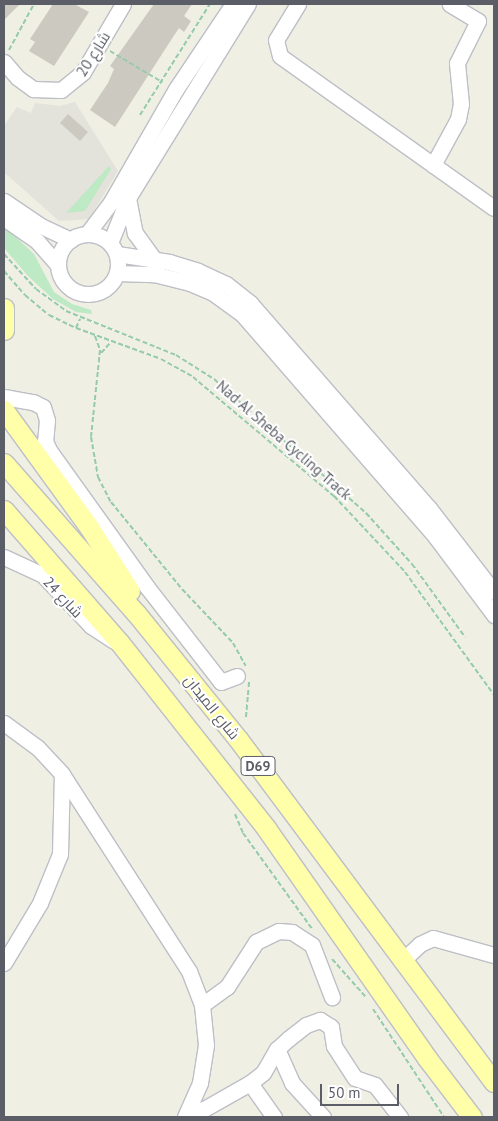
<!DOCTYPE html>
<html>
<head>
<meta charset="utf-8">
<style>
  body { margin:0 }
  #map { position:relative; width:498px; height:1121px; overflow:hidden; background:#f0efe3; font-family:"PT Sans",Cairo,sans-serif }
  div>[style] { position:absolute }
  .industrial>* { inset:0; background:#e3e2db }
  .green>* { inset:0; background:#bde9c4 }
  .building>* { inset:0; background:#cbc9c0 }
  .path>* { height:2px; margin-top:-1px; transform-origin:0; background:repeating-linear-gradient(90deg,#95cbad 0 5px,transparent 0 7.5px) }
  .roads { filter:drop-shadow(1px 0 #bdbfc6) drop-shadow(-1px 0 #bdbfc6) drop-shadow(0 1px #bdbfc6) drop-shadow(0 -1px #bdbfc6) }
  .minor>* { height:15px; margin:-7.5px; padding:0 7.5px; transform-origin:7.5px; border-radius:7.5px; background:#fff }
  .minor>.ring { margin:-7.5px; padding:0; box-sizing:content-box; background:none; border:15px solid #fff; border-radius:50% }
  .major>* { height:19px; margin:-9.5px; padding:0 9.5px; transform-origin:9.5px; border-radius:9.5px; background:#fffea9 }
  span { translate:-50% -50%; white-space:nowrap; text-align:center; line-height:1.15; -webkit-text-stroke:4px #fff; paint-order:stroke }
  .shield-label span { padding:1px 4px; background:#fff; border:1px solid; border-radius:4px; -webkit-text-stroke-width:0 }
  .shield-label { font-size:14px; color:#5b5e66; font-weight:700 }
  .street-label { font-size:15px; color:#5b5e66 }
  .frame { position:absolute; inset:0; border:5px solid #5b5e66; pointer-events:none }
  .scale { position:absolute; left:320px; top:1084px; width:79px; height:22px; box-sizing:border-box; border:2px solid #5b5e66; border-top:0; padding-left:6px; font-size:15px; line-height:18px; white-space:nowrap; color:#5b5e66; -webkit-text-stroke:4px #fff; paint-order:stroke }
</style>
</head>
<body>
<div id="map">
  <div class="industrial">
    <i style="clip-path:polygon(75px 102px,118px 171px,89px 219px,59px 221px,4px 172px,4px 126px,17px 107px,31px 113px,35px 103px,60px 106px)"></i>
  </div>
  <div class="green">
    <i style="clip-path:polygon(109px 166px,111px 169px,85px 211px,66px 213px)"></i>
    <i style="clip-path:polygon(4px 226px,34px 254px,54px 292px,72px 304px,91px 310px,92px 314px,76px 312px,53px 299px,28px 276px,4px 248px)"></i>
  </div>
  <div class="building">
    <i style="clip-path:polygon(4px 4px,20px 4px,4px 20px)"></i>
    <i style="clip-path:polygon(53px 4px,74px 4px,89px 12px,54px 66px,29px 51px,35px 42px,30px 39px)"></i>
    <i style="clip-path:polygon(154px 4px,192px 4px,184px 16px,191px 21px,184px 32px,179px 28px,173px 37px,115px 127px,90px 110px,108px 83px,114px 69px,110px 66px)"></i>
    <i style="clip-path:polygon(68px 114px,88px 132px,80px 141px,60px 123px)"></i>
  </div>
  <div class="path">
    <i style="left:9px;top:50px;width:52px;rotate:-61.5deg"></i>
    <i style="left:110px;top:51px;width:61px;rotate:30.8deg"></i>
    <i style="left:140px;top:115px;width:131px;rotate:-57.8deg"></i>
    <i style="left:4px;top:254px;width:47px;rotate:47.6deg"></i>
    <i style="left:36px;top:289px;width:37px;rotate:36deg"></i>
    <i style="left:66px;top:311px;width:118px;rotate:21.8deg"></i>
    <i style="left:176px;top:355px;width:45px;rotate:32.3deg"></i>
    <i style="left:214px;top:379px;width:203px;rotate:41.4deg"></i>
    <i style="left:366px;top:513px;width:69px;rotate:48deg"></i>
    <i style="left:412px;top:564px;width:90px;rotate:54deg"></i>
    <i style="left:4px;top:271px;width:32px;rotate:49deg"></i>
    <i style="left:25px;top:295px;width:31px;rotate:40deg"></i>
    <i style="left:49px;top:315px;width:30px;rotate:26deg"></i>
    <i style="left:76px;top:328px;width:90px;rotate:20deg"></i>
    <i style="left:161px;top:359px;width:37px;rotate:29deg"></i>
    <i style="left:193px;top:377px;width:185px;rotate:40.2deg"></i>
    <i style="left:334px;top:496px;width:104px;rotate:46.9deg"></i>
    <i style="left:405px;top:572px;width:152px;rotate:54.1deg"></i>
    <i style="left:76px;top:328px;width:10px;rotate:-66deg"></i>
    <i style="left:95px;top:336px;width:15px;rotate:70deg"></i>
    <i style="left:100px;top:350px;width:87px;rotate:95.9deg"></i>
    <i style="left:91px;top:437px;width:41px;rotate:80.1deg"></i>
    <i style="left:98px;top:477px;width:28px;rotate:63deg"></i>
    <i style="left:111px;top:502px;width:112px;rotate:50.8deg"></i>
    <i style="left:182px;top:589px;width:74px;rotate:46.6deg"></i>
    <i style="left:233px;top:643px;width:26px;rotate:61deg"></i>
    <i style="left:101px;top:353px;width:15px;rotate:-48deg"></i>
    <i style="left:246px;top:717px;width:37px;rotate:-85deg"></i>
    <i style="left:235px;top:814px;width:21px;rotate:67deg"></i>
    <i style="left:243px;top:833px;width:120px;rotate:54.2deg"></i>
    <i style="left:332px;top:959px;width:50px;rotate:48.3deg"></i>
    <i style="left:373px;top:1009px;width:129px;rotate:56.7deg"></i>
  </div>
  <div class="roads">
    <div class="minor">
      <i style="left:298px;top:4px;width:42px;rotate:121.4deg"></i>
      <i style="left:276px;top:40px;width:16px;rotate:76deg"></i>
      <i style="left:280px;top:56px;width:262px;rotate:35.4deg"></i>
      <i style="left:4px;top:62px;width:21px;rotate:49deg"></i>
      <i style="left:18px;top:78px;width:19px;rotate:36deg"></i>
      <i style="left:33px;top:89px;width:28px;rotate:2deg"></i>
      <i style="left:61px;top:90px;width:28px;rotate:-39deg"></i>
      <i style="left:83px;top:72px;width:79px;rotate:-59.5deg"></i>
      <i style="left:433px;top:165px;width:52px;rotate:-61.5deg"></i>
      <i style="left:458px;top:119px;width:15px;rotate:-79deg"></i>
      <i style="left:461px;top:104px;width:41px;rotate:-95.6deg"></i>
      <i style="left:457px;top:63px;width:47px;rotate:-63.4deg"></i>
      <i style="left:478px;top:21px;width:33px;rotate:-149deg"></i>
      <i style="left:128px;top:198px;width:36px;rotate:79deg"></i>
      <i style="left:135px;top:233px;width:32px;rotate:54deg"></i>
      <i style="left:4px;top:201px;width:45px;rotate:34deg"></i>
      <i style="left:41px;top:226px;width:33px;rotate:25deg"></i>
      <i style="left:4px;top:218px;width:40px;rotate:34.9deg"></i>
      <i style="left:37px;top:241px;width:32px;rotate:49deg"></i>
      <i class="ring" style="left:58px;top:234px;width:45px;height:45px"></i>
      <i style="left:87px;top:234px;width:40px;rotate:-53deg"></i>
      <i style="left:111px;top:202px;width:130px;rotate:-60.1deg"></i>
      <i style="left:176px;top:89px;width:102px;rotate:-56.2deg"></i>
      <i style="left:110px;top:243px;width:48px;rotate:-68.2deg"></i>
      <i style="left:128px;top:198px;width:228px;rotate:-58.3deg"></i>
      <i style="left:117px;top:254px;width:53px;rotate:8.7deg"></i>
      <i style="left:169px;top:262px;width:30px;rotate:17deg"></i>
      <i style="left:198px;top:271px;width:31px;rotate:25deg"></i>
      <i style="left:226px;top:284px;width:31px;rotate:38deg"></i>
      <i style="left:250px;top:303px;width:272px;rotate:48.9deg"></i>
      <i style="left:429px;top:508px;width:106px;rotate:52.3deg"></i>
      <i style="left:117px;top:273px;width:37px;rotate:2deg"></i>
      <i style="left:154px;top:274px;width:37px;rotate:14deg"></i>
      <i style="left:190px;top:283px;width:25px;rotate:23deg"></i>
      <i style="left:213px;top:293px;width:37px;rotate:36deg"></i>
      <i style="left:243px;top:315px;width:293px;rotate:49deg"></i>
      <i style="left:435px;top:536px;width:99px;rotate:53.2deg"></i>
      <i style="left:4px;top:397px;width:29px;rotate:10deg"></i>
      <i style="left:33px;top:402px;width:11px;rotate:27deg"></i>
      <i style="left:43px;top:407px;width:14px;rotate:73deg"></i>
      <i style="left:47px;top:420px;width:21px;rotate:95deg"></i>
      <i style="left:45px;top:441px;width:10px;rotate:66deg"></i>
      <i style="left:49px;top:450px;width:168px;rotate:54.4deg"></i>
      <i style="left:147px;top:587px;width:120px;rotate:52.1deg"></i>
      <i style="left:221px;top:682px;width:17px;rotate:-21deg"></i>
      <i style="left:4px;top:557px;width:43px;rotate:24.8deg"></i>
      <i style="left:43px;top:575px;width:70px;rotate:46.7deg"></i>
      <i style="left:91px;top:626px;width:27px;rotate:33deg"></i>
      <i style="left:4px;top:723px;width:42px;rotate:36.3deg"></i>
      <i style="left:38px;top:748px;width:35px;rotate:47deg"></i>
      <i style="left:62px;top:774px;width:234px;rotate:57.2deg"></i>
      <i style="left:189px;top:971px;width:36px;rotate:69deg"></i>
      <i style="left:202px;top:1005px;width:40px;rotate:84.3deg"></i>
      <i style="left:206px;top:1045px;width:38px;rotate:99deg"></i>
      <i style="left:200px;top:1083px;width:37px;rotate:114deg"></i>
      <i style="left:403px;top:960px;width:23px;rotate:-43deg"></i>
      <i style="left:420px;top:944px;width:14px;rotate:-25deg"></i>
      <i style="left:433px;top:938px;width:63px;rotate:15.6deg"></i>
      <i style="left:4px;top:963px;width:70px;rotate:-59deg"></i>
      <i style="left:40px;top:903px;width:53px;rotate:-67.8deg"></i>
      <i style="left:60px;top:854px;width:80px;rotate:-88.6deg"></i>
      <i style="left:202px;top:1005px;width:31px;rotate:-36deg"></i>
      <i style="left:227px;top:987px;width:54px;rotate:-57.2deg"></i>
      <i style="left:256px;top:942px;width:25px;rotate:-26deg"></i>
      <i style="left:279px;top:931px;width:13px;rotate:4deg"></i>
      <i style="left:292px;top:932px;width:24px;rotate:33deg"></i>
      <i style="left:312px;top:945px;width:56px;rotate:69deg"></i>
      <i style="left:277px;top:1049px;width:37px;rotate:66deg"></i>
      <i style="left:292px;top:1083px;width:46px;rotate:47.6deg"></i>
      <i style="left:250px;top:1083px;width:42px;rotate:54.8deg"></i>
      <i style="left:187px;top:1113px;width:17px;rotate:-13deg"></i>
      <i style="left:204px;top:1109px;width:53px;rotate:-29.5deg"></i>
      <i style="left:250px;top:1083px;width:16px;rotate:-38deg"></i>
      <i style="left:263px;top:1073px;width:28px;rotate:-60deg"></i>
      <i style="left:277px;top:1049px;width:15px;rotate:-42deg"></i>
      <i style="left:288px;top:1039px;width:23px;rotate:-38deg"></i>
      <i style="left:306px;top:1025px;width:15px;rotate:-20deg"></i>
      <i style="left:320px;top:1020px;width:13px;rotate:32deg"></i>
      <i style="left:331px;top:1027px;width:19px;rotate:81deg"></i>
      <i style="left:334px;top:1046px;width:38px;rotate:57deg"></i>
      <i style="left:355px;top:1078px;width:21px;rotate:19deg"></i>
      <i style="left:375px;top:1085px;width:41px;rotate:52deg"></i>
    </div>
    <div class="major">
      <i style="left:4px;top:308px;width:22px;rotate:90deg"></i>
      <i style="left:4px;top:410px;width:145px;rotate:54deg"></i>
      <i style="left:89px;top:527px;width:76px;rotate:57.4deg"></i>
      <i style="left:4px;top:463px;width:200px;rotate:48.7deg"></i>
      <i style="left:136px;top:613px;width:162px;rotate:51deg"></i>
      <i style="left:238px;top:739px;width:428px;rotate:53.3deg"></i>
      <i style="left:4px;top:510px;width:176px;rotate:48.9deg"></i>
      <i style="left:120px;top:643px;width:236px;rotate:51.7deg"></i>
      <i style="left:266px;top:828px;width:281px;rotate:55deg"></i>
      <i style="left:427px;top:1058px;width:74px;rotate:52.7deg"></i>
    </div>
  </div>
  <div class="shield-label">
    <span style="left:258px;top:766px">D69</span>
  </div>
  <div class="street-label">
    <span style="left:93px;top:54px;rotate:-58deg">شارع 20</span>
    <span style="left:284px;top:440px;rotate:41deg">Nad Al Sheba Cycling Track</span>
    <span style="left:63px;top:597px;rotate:47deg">شارع 24</span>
    <span style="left:212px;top:707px;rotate:51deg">شارع الميدان</span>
  </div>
  <div class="frame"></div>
  <div class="scale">50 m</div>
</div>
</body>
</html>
